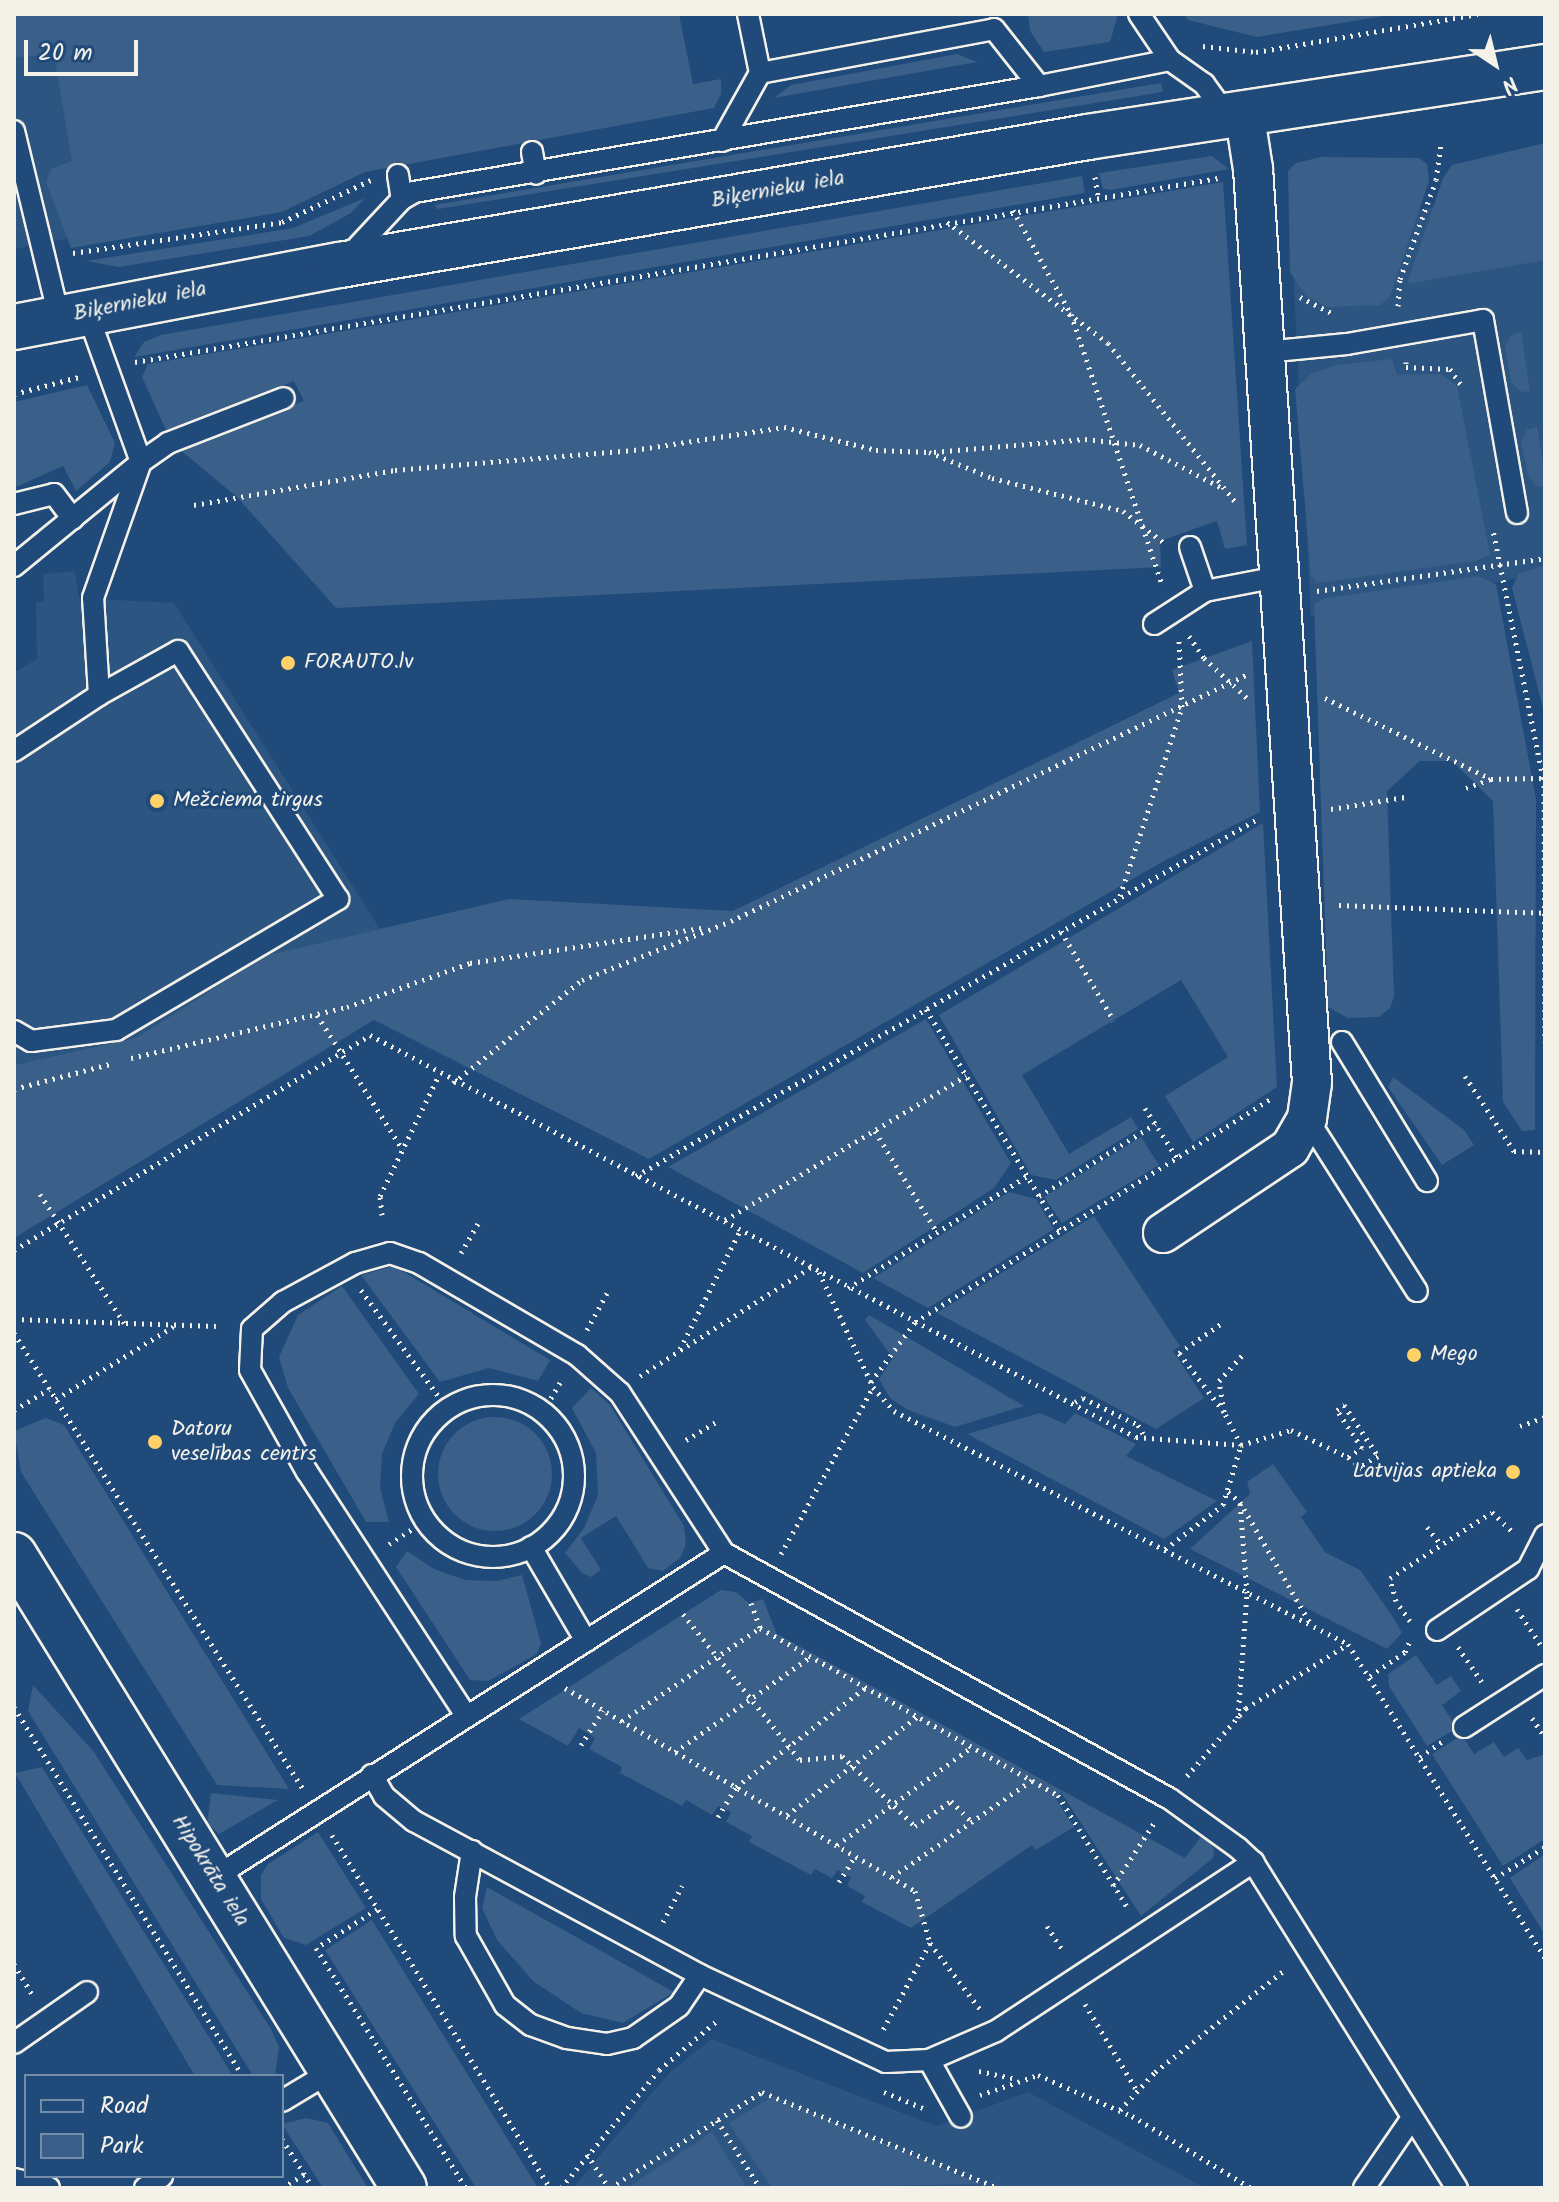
<!DOCTYPE html>
<html>
<head>
<meta charset="utf-8">
<style>
  body { margin:0 }
  #map { position:relative; width:1559px; height:2202px; overflow:hidden; background:#1f4a7a; font-family:Kalam,sans-serif }
  div>[style] { position:absolute }
  .built>* { inset:0; background:#2d5581 }
  .green>* { inset:0; background:#3a5f88 }
  .round { border-radius:50% }
  .path>* { height:5px; margin-top:-2.5px; transform-origin:0; background:repeating-linear-gradient(90deg,#f4f1e8 0 2px,transparent 0 8px) }
  .roads { filter:drop-shadow(2px 0 #f4f1e8) drop-shadow(-2px 0 #f4f1e8) drop-shadow(0 2px #f4f1e8) drop-shadow(0 -2px #f4f1e8) }
  .lane>* { height:20px; margin:-10px; padding:0 10px; transform-origin:10px; border-radius:10px; background:#1f4a7a }
  .lane>.ring { margin:-10px; padding:0; box-sizing:content-box; background:none; border:20px solid #1f4a7a; border-radius:50% }
  .street>* { height:38px; margin:-19px; padding:0 19px; transform-origin:19px; border-radius:19px; background:#1f4a7a }
  .secondary>* { height:44px; margin:-22px; padding:0 22px; transform-origin:22px; border-radius:22px; background:#1f4a7a }
  .dots>* { width:22px; height:22px; translate:-50% -50%; box-sizing:border-box; border:4px solid #1f4a7a; border-radius:50% }
  span { translate:-50% -50%; white-space:nowrap; text-align:center; line-height:1.15; -webkit-text-stroke:6px #1f4a7a; paint-order:stroke }
  .street-label { font-size:22px; color:#f4f1e8 }
  .poi-label { font-size:22px; color:#f4f1e8 }
  .left { translate:0 -50%; text-align:left }
  .right { translate:-100% -50%; text-align:right }
  .frame { position:absolute; inset:0; border:16px solid #f4f1e8; pointer-events:none }
  .legend { position:absolute; left:24px; top:2074px; width:260px; height:104px; box-sizing:border-box; background:#1f4a7a; border:2px solid #748da6; margin:0; padding:10px 14px; list-style:none; font-size:24px; color:#f4f1e8 }
  .legend li { display:flex; align-items:center; gap:16px; height:40px }
  .legend b { width:40px; border:2px solid #748da6 }
  .north { position:absolute; left:1455px; top:24px; width:80px; height:80px; -webkit-text-stroke:6px #1f4a7a; paint-order:stroke; rotate:145deg; font-size:22px; font-weight:700; line-height:32px; text-align:center; color:#f4f1e8 }
  .north::after { content:''; display:block; margin:auto; width:28px; height:36px; background:#f4f1e8; clip-path:polygon(50% 0,100% 100%,50% 72%,0 100%) }
  .scale { position:absolute; left:24px; top:40px; width:114px; height:36px; box-sizing:border-box; border:4px solid #f4f1e8; border-top:0; padding-left:10px; font-size:24px; line-height:28px; white-space:nowrap; color:#f4f1e8; -webkit-text-stroke:6px #1f4a7a; paint-order:stroke }
</style>
</head>
<body>
<div id="map">
  <div class="built">
    <i style="clip-path:polygon(14px 14px,203px 14px,192px 214px,14px 249px)"></i>
    <i style="clip-path:polygon(1545px 188px,1545px 573px,1311px 616px,1291px 231px)"></i>
    <i style="clip-path:polygon(75px 571px,79px 598px,174px 603px,380px 929px,264px 956px,136px 1038px,14px 1065px,14px 673px,37px 659px,36px 603px,44px 601px,43px 574px)"></i>
    <i style="clip-path:polygon(712px 2039px,936px 2126px,1028px 2092px,1205px 2188px,573px 2188px,669px 2073px)"></i>
  </div>
  <div class="green">
    <i style="clip-path:polygon(14px 14px,679px 14px,693px 84px,721px 79px,721px 94px,714px 108px,365px 172px,282px 212px,71px 248px,46px 182px,51px 169px,72px 161px,54px 55px,14px 57px)"></i>
    <i style="clip-path:polygon(1028px 14px,1115px 14px,1117px 18px,1110px 42px,1044px 52px,1030px 31px)"></i>
    <i style="clip-path:polygon(1184px 14px,1396px 14px,1257px 37px,1188px 20px)"></i>
    <i style="clip-path:polygon(957px 54px,977px 62px,774px 98px,791px 85px)"></i>
    <i style="clip-path:polygon(1161px 83px,1163px 92px,438px 209px,434px 205px)"></i>
    <i style="clip-path:polygon(1545px 143px,1545px 260px,1407px 284px,1443px 178px,1452px 165px)"></i>
    <i style="clip-path:polygon(1212px 156px,1229px 169px,1111px 190px,1103px 189px,1099px 173px)"></i>
    <i style="clip-path:polygon(1321px 157px,1419px 158px,1427px 164px,1429px 181px,1390px 297px,1380px 305px,1327px 307px,1306px 296px,1290px 272px,1288px 171px,1296px 163px)"></i>
    <i style="clip-path:polygon(1082px 176px,1085px 193px,134px 357px,144px 342px,161px 335px)"></i>
    <i style="clip-path:polygon(1223px 182px,1247px 545px,1225px 549px,1217px 521px,1160px 541px,1161px 567px,336px 608px,238px 498px,179px 449px,304px 401px,294px 381px,166px 430px,142px 377px,148px 364px)"></i>
    <i style="clip-path:polygon(365px 198px,351px 213px,309px 236px,119px 267px,86px 261px,293px 228px)"></i>
    <i style="clip-path:polygon(1521px 332px,1530px 391px,1521px 392px,1511px 382px,1505px 347px,1511px 335px)"></i>
    <i style="clip-path:polygon(1392px 359px,1397px 375px,1441px 374px,1457px 386px,1490px 554px,1476px 561px,1317px 583px,1311px 576px,1295px 389px,1311px 374px,1336px 365px)"></i>
    <i style="clip-path:polygon(87px 385px,115px 443px,110px 462px,76px 491px,63px 466px,14px 488px,14px 402px)"></i>
    <i style="clip-path:polygon(1537px 427px,1545px 476px,1545px 486px,1538px 487px,1528px 476px,1521px 441px,1527px 430px)"></i>
    <i style="clip-path:polygon(1545px 565px,1545px 716px,1512px 588px,1518px 574px)"></i>
    <i style="clip-path:polygon(1478px 576px,1496px 584px,1536px 799px,1535px 1130px,1522px 1131px,1503px 1102px,1493px 801px,1452px 761px,1420px 761px,1387px 791px,1394px 996px,1390px 1008px,1379px 1017px,1348px 1018px,1328px 1007px,1314px 605px,1322px 599px)"></i>
    <i style="clip-path:polygon(1252px 641px,1260px 812px,1162px 862px,649px 1159px,374px 1020px,14px 1238px,14px 1065px,136px 1038px,264px 956px,509px 899px,733px 911px,1179px 693px,1172px 670px)"></i>
    <i style="clip-path:polygon(1263px 823px,1277px 1087px,1193px 1142px,1165px 1096px,1228px 1057px,1181px 980px,1022px 1075px,1069px 1154px,1131px 1117px,1138px 1129px,1056px 1180px,1031px 1175px,939px 1015px)"></i>
    <i style="clip-path:polygon(926px 1019px,1011px 1163px,994px 1188px,863px 1273px,668px 1167px)"></i>
    <i style="clip-path:polygon(1393px 1077px,1464px 1130px,1474px 1145px,1442px 1165px,1388px 1087px)"></i>
    <i style="clip-path:polygon(1141px 1137px,1159px 1165px,1062px 1223px,1044px 1197px)"></i>
    <i style="clip-path:polygon(1009px 1192px,1036px 1199px,1054px 1229px,928px 1308px,873px 1278px)"></i>
    <i style="clip-path:polygon(1094px 1216px,1180px 1346px,1173px 1351px,1204px 1398px,1156px 1429px,937px 1313px)"></i>
    <i style="clip-path:polygon(394px 1266px,550px 1360px,538px 1381px,489px 1368px,440px 1382px,361px 1275px)"></i>
    <i style="clip-path:polygon(342px 1286px,419px 1394px,395px 1423px,382px 1454px,380px 1488px,389px 1522px,366px 1522px,288px 1388px,279px 1357px,298px 1315px)"></i>
    <i style="clip-path:polygon(869px 1315px,905px 1336px,1024px 1406px,955px 1427px,908px 1410px,890px 1398px,879px 1379px,893px 1358px,865px 1320px)"></i>
    <i style="clip-path:polygon(591px 1388px,610px 1405px,684px 1526px,686px 1544px,680px 1558px,663px 1571px,648px 1568px,616px 1516px,581px 1538px,601px 1570px,591px 1577px,582px 1573px,565px 1553px,584px 1528px,598px 1495px,596px 1453px,572px 1408px)"></i>
    <i style="clip-path:polygon(1040px 1413px,1065px 1424px,1075px 1413px,1136px 1444px,1126px 1456px,1217px 1501px,1164px 1539px,967px 1434px)"></i>
    <i class="round" style="left:438px;top:1417px;width:114px;height:114px"></i>
    <i style="clip-path:polygon(46px 1418px,64px 1425px,289px 1789px,217px 1785px,214px 1780px,21px 1472px,14px 1431px)"></i>
    <i style="clip-path:polygon(1273px 1464px,1307px 1512px,1301px 1517px,1325px 1552px,1360px 1570px,1393px 1617px,1402px 1633px,1387px 1649px,1190px 1549px,1250px 1494px,1247px 1482px)"></i>
    <i style="clip-path:polygon(407px 1551px,434px 1569px,465px 1580px,497px 1581px,522px 1575px,541px 1643px,537px 1654px,488px 1681px,470px 1680px,396px 1567px)"></i>
    <i style="clip-path:polygon(721px 1590px,736px 1592px,749px 1603px,763px 1599px,777px 1634px,1185px 1858px,1203px 1834px,1214px 1848px,1213px 1858px,1141px 1916px,1061px 1792px,1056px 1799px,1074px 1827px,1036px 1850px,1032px 1845px,911px 1928px,862px 1902px,865px 1896px,847px 1886px,851px 1877px,838px 1870px,832px 1878px,815px 1869px,811px 1875px,749px 1842px,752px 1836px,726px 1822px,731px 1812px,718px 1806px,712px 1815px,686px 1800px,682px 1806px,620px 1773px,622px 1767px,589px 1749px,595px 1738px,579px 1728px,568px 1746px,519px 1719px)"></i>
    <i style="clip-path:polygon(1416px 1655px,1437px 1685px,1451px 1676px,1461px 1691px,1442px 1705px,1457px 1728px,1427px 1746px,1389px 1686px,1388px 1674px)"></i>
    <i style="clip-path:polygon(33px 1685px,94px 1752px,271px 2029px,279px 2047px,275px 2076px,253px 2076px,28px 1711px)"></i>
    <i style="clip-path:polygon(1462px 1735px,1474px 1754px,1494px 1742px,1504px 1757px,1518px 1748px,1527px 1760px,1545px 1754px,1545px 1839px,1503px 1866px,1432px 1754px)"></i>
    <i style="clip-path:polygon(42px 1767px,233px 2076px,195px 2076px,15px 1773px)"></i>
    <i style="clip-path:polygon(211px 1793px,278px 1800px,219px 1834px,207px 1823px)"></i>
    <i style="clip-path:polygon(318px 1832px,366px 1908px,306px 1945px,284px 1938px,261px 1899px,261px 1875px,268px 1864px)"></i>
    <i style="clip-path:polygon(1545px 1854px,1545px 1935px,1510px 1878px)"></i>
    <i style="clip-path:polygon(487px 1887px,674px 1992px,623px 2023px,581px 2013px,533px 1981px,497px 1940px,482px 1908px)"></i>
    <i style="clip-path:polygon(372px 1920px,538px 2188px,476px 2188px,325px 1950px)"></i>
    <i style="clip-path:polygon(773px 2096px,981px 2184px,772px 2188px,729px 2123px)"></i>
    <i style="clip-path:polygon(306px 2118px,328px 2123px,368px 2188px,323px 2188px,282px 2124px)"></i>
    <i style="clip-path:polygon(712px 2132px,747px 2188px,627px 2188px)"></i>
  </div>
  <div class="path">
    <i style="left:1203px;top:46px;width:53px;rotate:6.5deg"></i>
    <i style="left:1256px;top:52px;width:225px;rotate:-9.7deg"></i>
    <i style="left:1095px;top:177px;width:18px;rotate:81deg"></i>
    <i style="left:1013px;top:210px;width:119px;rotate:60.9deg"></i>
    <i style="left:1071px;top:314px;width:286px;rotate:71.4deg"></i>
    <i style="left:947px;top:222px;width:201px;rotate:36.9deg"></i>
    <i style="left:1108px;top:343px;width:205px;rotate:51.3deg"></i>
    <i style="left:73px;top:253px;width:211px;rotate:-8.4deg"></i>
    <i style="left:282px;top:222px;width:98px;rotate:-25.3deg"></i>
    <i style="left:1300px;top:297px;width:38px;rotate:27deg"></i>
    <i style="left:1398px;top:306px;width:27px;rotate:-86deg"></i>
    <i style="left:1400px;top:279px;width:105px;rotate:-70deg"></i>
    <i style="left:1436px;top:180px;width:34px;rotate:-82deg"></i>
    <i style="left:135px;top:362px;width:1099px;rotate:-9.64deg"></i>
    <i style="left:1406px;top:362px;width:5px;rotate:90deg"></i>
    <i style="left:1406px;top:367px;width:44px;rotate:2.6deg"></i>
    <i style="left:1450px;top:369px;width:21px;rotate:55deg"></i>
    <i style="left:14px;top:394px;width:67px;rotate:-14.7deg"></i>
    <i style="left:934px;top:452px;width:152px;rotate:-4.9deg"></i>
    <i style="left:1085px;top:439px;width:55px;rotate:6.2deg"></i>
    <i style="left:1140px;top:445px;width:95px;rotate:27.6deg"></i>
    <i style="left:194px;top:505px;width:204px;rotate:-9.9deg"></i>
    <i style="left:395px;top:470px;width:240px;rotate:-4.8deg"></i>
    <i style="left:634px;top:450px;width:152px;rotate:-8.7deg"></i>
    <i style="left:784px;top:427px;width:95px;rotate:14deg"></i>
    <i style="left:876px;top:450px;width:53px;rotate:2.2deg"></i>
    <i style="left:929px;top:452px;width:68px;rotate:22.4deg"></i>
    <i style="left:992px;top:478px;width:135px;rotate:14.1deg"></i>
    <i style="left:1123px;top:511px;width:51px;rotate:37.8deg"></i>
    <i style="left:1317px;top:591px;width:230px;rotate:-8.2deg"></i>
    <i style="left:1189px;top:636px;width:27px;rotate:56deg"></i>
    <i style="left:1204px;top:658px;width:59px;rotate:42.9deg"></i>
    <i style="left:1325px;top:698px;width:185px;rotate:26deg"></i>
    <i style="left:1544px;top:777px;width:265px;rotate:89.8deg"></i>
    <i style="left:1466px;top:788px;width:27px;rotate:-20deg"></i>
    <i style="left:1491px;top:779px;width:52px;rotate:-1.1deg"></i>
    <i style="left:1543px;top:778px;width:254px;rotate:-101.4deg"></i>
    <i style="left:1331px;top:809px;width:75px;rotate:-9.2deg"></i>
    <i style="left:1120px;top:896px;width:199px;rotate:-71.8deg"></i>
    <i style="left:1182px;top:707px;width:66px;rotate:-92.6deg"></i>
    <i style="left:1339px;top:905px;width:205px;rotate:2.2deg"></i>
    <i style="left:1061px;top:931px;width:104px;rotate:59.5deg"></i>
    <i style="left:926px;top:1009px;width:261px;rotate:58.8deg"></i>
    <i style="left:317px;top:1015px;width:160px;rotate:57.5deg"></i>
    <i style="left:131px;top:1058px;width:222px;rotate:-13.3deg"></i>
    <i style="left:347px;top:1007px;width:131px;rotate:-19.7deg"></i>
    <i style="left:470px;top:963px;width:234px;rotate:-8.6deg"></i>
    <i style="left:1465px;top:1076px;width:90px;rotate:56.8deg"></i>
    <i style="left:1514px;top:1151px;width:31px;rotate:2deg"></i>
    <i style="left:453px;top:1083px;width:165px;rotate:-38.6deg"></i>
    <i style="left:582px;top:980px;width:160px;rotate:-21.6deg"></i>
    <i style="left:731px;top:921px;width:573px;rotate:-25.54deg"></i>
    <i style="left:14px;top:1089px;width:103px;rotate:-14.6deg"></i>
    <i style="left:1145px;top:1108px;width:59px;rotate:57.4deg"></i>
    <i style="left:875px;top:1131px;width:119px;rotate:58.5deg"></i>
    <i style="left:636px;top:1176px;width:719px;rotate:-29.88deg"></i>
    <i style="left:40px;top:1194px;width:154px;rotate:56.9deg"></i>
    <i style="left:1039px;top:1196px;width:137px;rotate:-31.8deg"></i>
    <i style="left:382px;top:1215px;width:19px;rotate:-96deg"></i>
    <i style="left:380px;top:1196px;width:135px;rotate:-64deg"></i>
    <i style="left:725px;top:1220px;width:281px;rotate:-30.9deg"></i>
    <i style="left:14px;top:1250px;width:416px;rotate:-31.1deg"></i>
    <i style="left:370px;top:1035px;width:865px;rotate:27.69deg"></i>
    <i style="left:1136px;top:1437px;width:105px;rotate:4.4deg"></i>
    <i style="left:1241px;top:1445px;width:52px;rotate:-16.7deg"></i>
    <i style="left:1291px;top:1430px;width:63px;rotate:25.3deg"></i>
    <i style="left:1348px;top:1457px;width:17px;rotate:-33deg"></i>
    <i style="left:1362px;top:1448px;width:45px;rotate:-123.3deg"></i>
    <i style="left:1337px;top:1410px;width:9px;rotate:-36deg"></i>
    <i style="left:1344px;top:1405px;width:61px;rotate:56.3deg"></i>
    <i style="left:1378px;top:1456px;width:21px;rotate:149deg"></i>
    <i style="left:461px;top:1253px;width:34px;rotate:-60deg"></i>
    <i style="left:819px;top:1272px;width:127px;rotate:64.8deg"></i>
    <i style="left:873px;top:1387px;width:32px;rotate:49deg"></i>
    <i style="left:894px;top:1411px;width:510px;rotate:27.17deg"></i>
    <i style="left:1348px;top:1644px;width:371px;rotate:57.9deg"></i>
    <i style="left:848px;top:1288px;width:211px;rotate:-32deg"></i>
    <i style="left:361px;top:1290px;width:146px;rotate:53.9deg"></i>
    <i style="left:14px;top:1319px;width:202px;rotate:2deg"></i>
    <i style="left:587px;top:1330px;width:42px;rotate:-61.6deg"></i>
    <i style="left:14px;top:1333px;width:540px;rotate:57.63deg"></i>
    <i style="left:680px;top:1349px;width:135px;rotate:-63.1deg"></i>
    <i style="left:640px;top:1376px;width:203px;rotate:-32.5deg"></i>
    <i style="left:871px;top:1382px;width:74px;rotate:-53.7deg"></i>
    <i style="left:915px;top:1322px;width:420px;rotate:-32.1deg"></i>
    <i style="left:56px;top:1399px;width:141px;rotate:-31.7deg"></i>
    <i style="left:1075px;top:1402px;width:9px;rotate:-27deg"></i>
    <i style="left:1083px;top:1398px;width:61px;rotate:26.1deg"></i>
    <i style="left:1138px;top:1425px;width:14px;rotate:60deg"></i>
    <i style="left:14px;top:1410px;width:41px;rotate:-31deg"></i>
    <i style="left:543px;top:1412px;width:39px;rotate:-60deg"></i>
    <i style="left:1224px;top:1412px;width:31px;rotate:-99deg"></i>
    <i style="left:1219px;top:1381px;width:38px;rotate:-48deg"></i>
    <i style="left:1520px;top:1426px;width:27px;rotate:-20deg"></i>
    <i style="left:686px;top:1440px;width:35px;rotate:-31deg"></i>
    <i style="left:1348px;top:1457px;width:26px;rotate:40deg"></i>
    <i style="left:1228px;top:1492px;width:16px;rotate:40deg"></i>
    <i style="left:1240px;top:1502px;width:143px;rotate:59.9deg"></i>
    <i style="left:1427px;top:1527px;width:21px;rotate:51deg"></i>
    <i style="left:389px;top:1544px;width:43px;rotate:-32.6deg"></i>
    <i style="left:1165px;top:1549px;width:73px;rotate:-37.2deg"></i>
    <i style="left:1223px;top:1505px;width:63px;rotate:-73.3deg"></i>
    <i style="left:1241px;top:1445px;width:37px;rotate:-117deg"></i>
    <i style="left:1224px;top:1412px;width:74px;rotate:-127.3deg"></i>
    <i style="left:1179px;top:1353px;width:52px;rotate:-34.9deg"></i>
    <i style="left:781px;top:1554px;width:191px;rotate:-61.1deg"></i>
    <i style="left:751px;top:1603px;width:27px;rotate:70deg"></i>
    <i style="left:1517px;top:1609px;width:45px;rotate:56.7deg"></i>
    <i style="left:683px;top:1614px;width:187px;rotate:51.3deg"></i>
    <i style="left:800px;top:1760px;width:42px;rotate:-5.4deg"></i>
    <i style="left:842px;top:1756px;width:101px;rotate:43.8deg"></i>
    <i style="left:915px;top:1826px;width:44px;rotate:-34.8deg"></i>
    <i style="left:951px;top:1801px;width:28px;rotate:45deg"></i>
    <i style="left:1410px;top:1621px;width:24px;rotate:-125deg"></i>
    <i style="left:1396px;top:1601px;width:24px;rotate:-105deg"></i>
    <i style="left:1390px;top:1578px;width:121px;rotate:-32.9deg"></i>
    <i style="left:1492px;top:1512px;width:29px;rotate:44deg"></i>
    <i style="left:1458px;top:1647px;width:42px;rotate:55.6deg"></i>
    <i style="left:1370px;top:1676px;width:42px;rotate:-34.4deg"></i>
    <i style="left:1405px;top:1652px;width:13px;rotate:-67deg"></i>
    <i style="left:565px;top:1688px;width:405px;rotate:30.1deg"></i>
    <i style="left:915px;top:1891px;width:54px;rotate:73.9deg"></i>
    <i style="left:930px;top:1943px;width:99px;rotate:118.4deg"></i>
    <i style="left:14px;top:1707px;width:434px;rotate:58.2deg"></i>
    <i style="left:1238px;top:1718px;width:125px;rotate:-85.9deg"></i>
    <i style="left:1247px;top:1593px;width:91px;rotate:-94.4deg"></i>
    <i style="left:1532px;top:1718px;width:23px;rotate:56deg"></i>
    <i style="left:622px;top:1721px;width:166px;rotate:-34deg"></i>
    <i style="left:760px;top:1628px;width:342px;rotate:29.3deg"></i>
    <i style="left:1058px;top:1795px;width:135px;rotate:58.3deg"></i>
    <i style="left:581px;top:1745px;width:41px;rotate:-57.8deg"></i>
    <i style="left:675px;top:1752px;width:165px;rotate:-35.1deg"></i>
    <i style="left:1420px;top:1757px;width:28px;rotate:-35deg"></i>
    <i style="left:1187px;top:1776px;width:90px;rotate:-49.1deg"></i>
    <i style="left:1246px;top:1708px;width:119px;rotate:-32deg"></i>
    <i style="left:787px;top:1815px;width:163px;rotate:-37deg"></i>
    <i style="left:718px;top:1817px;width:35px;rotate:-59deg"></i>
    <i style="left:736px;top:1787px;width:163px;rotate:-37.5deg"></i>
    <i style="left:332px;top:1835px;width:415px;rotate:58.3deg"></i>
    <i style="left:837px;top:1845px;width:167px;rotate:-36deg"></i>
    <i style="left:892px;top:1877px;width:170px;rotate:-34.7deg"></i>
    <i style="left:1495px;top:1878px;width:59px;rotate:-31.8deg"></i>
    <i style="left:839px;top:1882px;width:31px;rotate:-58deg"></i>
    <i style="left:1113px;top:1886px;width:75px;rotate:-56.9deg"></i>
    <i style="left:377px;top:1909px;width:72px;rotate:147.4deg"></i>
    <i style="left:316px;top:1948px;width:283px;rotate:58deg"></i>
    <i style="left:663px;top:1922px;width:41px;rotate:-62.2deg"></i>
    <i style="left:1047px;top:1926px;width:31px;rotate:57deg"></i>
    <i style="left:930px;top:1943px;width:83px;rotate:52.9deg"></i>
    <i style="left:14px;top:1964px;width:39px;rotate:59deg"></i>
    <i style="left:1085px;top:2004px;width:99px;rotate:59deg"></i>
    <i style="left:979px;top:2071px;width:38px;rotate:12deg"></i>
    <i style="left:884px;top:2092px;width:42px;rotate:22.3deg"></i>
    <i style="left:980px;top:2095px;width:61px;rotate:-19deg"></i>
    <i style="left:1038px;top:2075px;width:103px;rotate:23.6deg"></i>
    <i style="left:1132px;top:2116px;width:139px;rotate:31.2deg"></i>
    <i style="left:1120px;top:2110px;width:52px;rotate:-47.4deg"></i>
    <i style="left:1155px;top:2072px;width:167px;rotate:-38.2deg"></i>
    <i style="left:717px;top:2120px;width:80px;rotate:57.7deg"></i>
    <i style="left:282px;top:2139px;width:58px;rotate:57.7deg"></i>
    <i style="left:587px;top:2154px;width:40px;rotate:57.1deg"></i>
    <i style="left:282px;top:2188px;width:26px;rotate:-32deg"></i>
    <i style="left:561px;top:2188px;width:153px;rotate:-50.3deg"></i>
    <i style="left:659px;top:2070px;width:79px;rotate:-40.4deg"></i>
    <i style="left:610px;top:2188px;width:180px;rotate:-32.3deg"></i>
    <i style="left:762px;top:2092px;width:256px;rotate:22.1deg"></i>
    <i style="left:1069px;top:2188px;width:8px"></i>
  </div>
  <div class="roads">
    <div class="lane">
      <i style="left:1139px;top:14px;width:55px;rotate:56deg"></i>
      <i style="left:1170px;top:60px;width:42px;rotate:35.2deg"></i>
      <i style="left:1204px;top:84px;width:37px;rotate:54deg"></i>
      <i style="left:760px;top:73px;width:238px;rotate:-10.6deg"></i>
      <i style="left:994px;top:29px;width:73px;rotate:51.7deg"></i>
      <i style="left:1039px;top:86px;width:134px;rotate:-11.2deg"></i>
      <i style="left:14px;top:131px;width:191px;rotate:76.4deg"></i>
      <i style="left:722px;top:141px;width:78px;rotate:-60.8deg"></i>
      <i style="left:760px;top:73px;width:60px;rotate:-101.5deg"></i>
      <i style="left:532px;top:152px;width:22px;rotate:80deg"></i>
      <i style="left:398px;top:175px;width:24px;rotate:81deg"></i>
      <i style="left:347px;top:258px;width:81px;rotate:-47deg"></i>
      <i style="left:402px;top:199px;width:14px;rotate:-30deg"></i>
      <i style="left:414px;top:192px;width:634px;rotate:-9.63deg"></i>
      <i style="left:1265px;top:352px;width:82px;rotate:-5.6deg"></i>
      <i style="left:1347px;top:344px;width:138px;rotate:-10deg"></i>
      <i style="left:1483px;top:320px;width:196px;rotate:80deg"></i>
      <i style="left:14px;top:504px;width:41px;rotate:-14deg"></i>
      <i style="left:54px;top:494px;width:31px;rotate:53deg"></i>
      <i style="left:1190px;top:547px;width:46px;rotate:71.2deg"></i>
      <i style="left:14px;top:566px;width:164px;rotate:-39.3deg"></i>
      <i style="left:141px;top:462px;width:159px;rotate:-109.8deg"></i>
      <i style="left:1154px;top:624px;width:61px;rotate:-32.9deg"></i>
      <i style="left:1205px;top:591px;width:74px;rotate:-10.9deg"></i>
      <i style="left:14px;top:751px;width:102px;rotate:-33.4deg"></i>
      <i style="left:99px;top:695px;width:97px;rotate:-93.5deg"></i>
      <i style="left:93px;top:598px;width:144px;rotate:-70.6deg"></i>
      <i style="left:141px;top:462px;width:33px;rotate:-35deg"></i>
      <i style="left:168px;top:443px;width:124px;rotate:-21.2deg"></i>
      <i style="left:14px;top:1031px;width:20px;rotate:30deg"></i>
      <i style="left:31px;top:1041px;width:86px;rotate:-7.4deg"></i>
      <i style="left:116px;top:1030px;width:258px;rotate:-30.5deg"></i>
      <i style="left:338px;top:899px;width:295px;rotate:-122.8deg"></i>
      <i style="left:178px;top:651px;width:90px;rotate:150.9deg"></i>
      <i style="left:1342px;top:1042px;width:163px;rotate:58.6deg"></i>
      <i style="left:1307px;top:1118px;width:205px;rotate:57.6deg"></i>
      <i class="ring" style="left:412px;top:1395px;width:142px;height:142px"></i>
      <i style="left:531px;top:1547px;width:109px;rotate:59.7deg"></i>
      <i style="left:1437px;top:1630px;width:110px;rotate:-33.8deg"></i>
      <i style="left:1528px;top:1569px;width:38px;rotate:-63deg"></i>
      <i style="left:465px;top:1714px;width:289px;rotate:-123.1deg"></i>
      <i style="left:307px;top:1472px;width:117px;rotate:-119.2deg"></i>
      <i style="left:250px;top:1370px;width:41px;rotate:-87.2deg"></i>
      <i style="left:252px;top:1329px;width:41px;rotate:-41.1deg"></i>
      <i style="left:283px;top:1302px;width:82px;rotate:-28.4deg"></i>
      <i style="left:355px;top:1263px;width:36px;rotate:-16deg"></i>
      <i style="left:390px;top:1253px;width:31px;rotate:19deg"></i>
      <i style="left:419px;top:1263px;width:183px;rotate:30.2deg"></i>
      <i style="left:577px;top:1355px;width:57px;rotate:41.5deg"></i>
      <i style="left:620px;top:1393px;width:191px;rotate:57deg"></i>
      <i style="left:724px;top:1553px;width:509px;rotate:28.88deg"></i>
      <i style="left:1170px;top:1799px;width:84px;rotate:35.8deg"></i>
      <i style="left:1238px;top:1848px;width:21px;rotate:43deg"></i>
      <i style="left:1253px;top:1862px;width:385px;rotate:58deg"></i>
      <i style="left:1464px;top:1727px;width:96px;rotate:-32.7deg"></i>
      <i style="left:372px;top:1775px;width:24px;rotate:60deg"></i>
      <i style="left:384px;top:1796px;width:39px;rotate:40deg"></i>
      <i style="left:414px;top:1821px;width:325px;rotate:28.3deg"></i>
      <i style="left:700px;top:1975px;width:205px;rotate:25.1deg"></i>
      <i style="left:886px;top:2062px;width:43px;rotate:-2.7deg"></i>
      <i style="left:929px;top:2060px;width:73px;rotate:-23.4deg"></i>
      <i style="left:996px;top:2031px;width:308px;rotate:-33.3deg"></i>
      <i style="left:472px;top:1851px;width:47px;rotate:98.7deg"></i>
      <i style="left:465px;top:1897px;width:39px;rotate:89deg"></i>
      <i style="left:466px;top:1936px;width:79px;rotate:60.5deg"></i>
      <i style="left:505px;top:2005px;width:33px;rotate:38deg"></i>
      <i style="left:531px;top:2025px;width:38px;rotate:20deg"></i>
      <i style="left:567px;top:2038px;width:40px;rotate:8.5deg"></i>
      <i style="left:607px;top:2044px;width:27px;rotate:-13deg"></i>
      <i style="left:633px;top:2038px;width:56px;rotate:-34.8deg"></i>
      <i style="left:679px;top:2006px;width:37px;rotate:-56deg"></i>
      <i style="left:215px;top:1877px;width:603px;rotate:-32.48deg"></i>
      <i style="left:14px;top:2043px;width:89px;rotate:-34.9deg"></i>
      <i style="left:929px;top:2060px;width:65px;rotate:60.7deg"></i>
      <i style="left:282px;top:2101px;width:58px;rotate:-31deg"></i>
      <i style="left:14px;top:2179px;width:36px;rotate:14deg"></i>
      <i style="left:145px;top:2188px;width:21px;rotate:-35deg"></i>
      <i style="left:1364px;top:2188px;width:85px;rotate:-55.6deg"></i>
    </div>
    <div class="street">
      <i style="left:1163px;top:1233px;width:153px;rotate:-33.8deg"></i>
      <i style="left:1290px;top:1148px;width:34px;rotate:-60deg"></i>
      <i style="left:1307px;top:1118px;width:35px;rotate:-82deg"></i>
      <i style="left:1312px;top:1083px;width:916px;rotate:-93.69deg"></i>
      <i style="left:1253px;top:169px;width:59px;rotate:-98.8deg"></i>
    </div>
    <div class="secondary">
      <i style="left:14px;top:327px;width:332px;rotate:-10.8deg"></i>
      <i style="left:340px;top:265px;width:759px;rotate:-9.71deg"></i>
      <i style="left:1088px;top:137px;width:462px;rotate:-8.7deg"></i>
      <i style="left:14px;top:1555px;width:743px;rotate:58.36deg"></i>
    </div>
  </div>
  <div class="dots">
    <i style="left:288px;top:663px;background:#ffd166"></i>
    <i style="left:157px;top:801px;background:#ffd166"></i>
    <i style="left:1414px;top:1355px;background:#ffd166"></i>
    <i style="left:155px;top:1442px;background:#ffd166"></i>
    <i style="left:1513px;top:1472px;background:#ffd166"></i>
  </div>
  <div class="street-label">
    <span style="left:778px;top:190px;rotate:-10deg">Biķernieku iela</span>
    <span style="left:140px;top:302px;rotate:-11deg">Biķernieku iela</span>
    <span style="left:210px;top:1871px;rotate:58deg">Hipokrāta iela</span>
  </div>
  <div class="poi-label">
    <span class="left" style="left:304px;top:663px">FORAUTO.lv</span>
    <span class="left" style="left:173px;top:801px">Mežciema tirgus</span>
    <span class="left" style="left:1430px;top:1355px">Mego</span>
    <span class="left" style="left:171px;top:1442px">Datoru<br>veselības centrs</span>
    <span class="right" style="left:1497px;top:1472px">Latvijas aptieka</span>
  </div>
  <div class="frame"></div>
  <ul class="legend">
  <li><b style="height:10px;background:#1f4a7a"></b>Road</li>
  <li><b style="height:22px;background:#3a5f88"></b>Park</li>
  </ul>
  <div class="north">N</div>
  <div class="scale">20 m</div>
</div>
</body>
</html>
